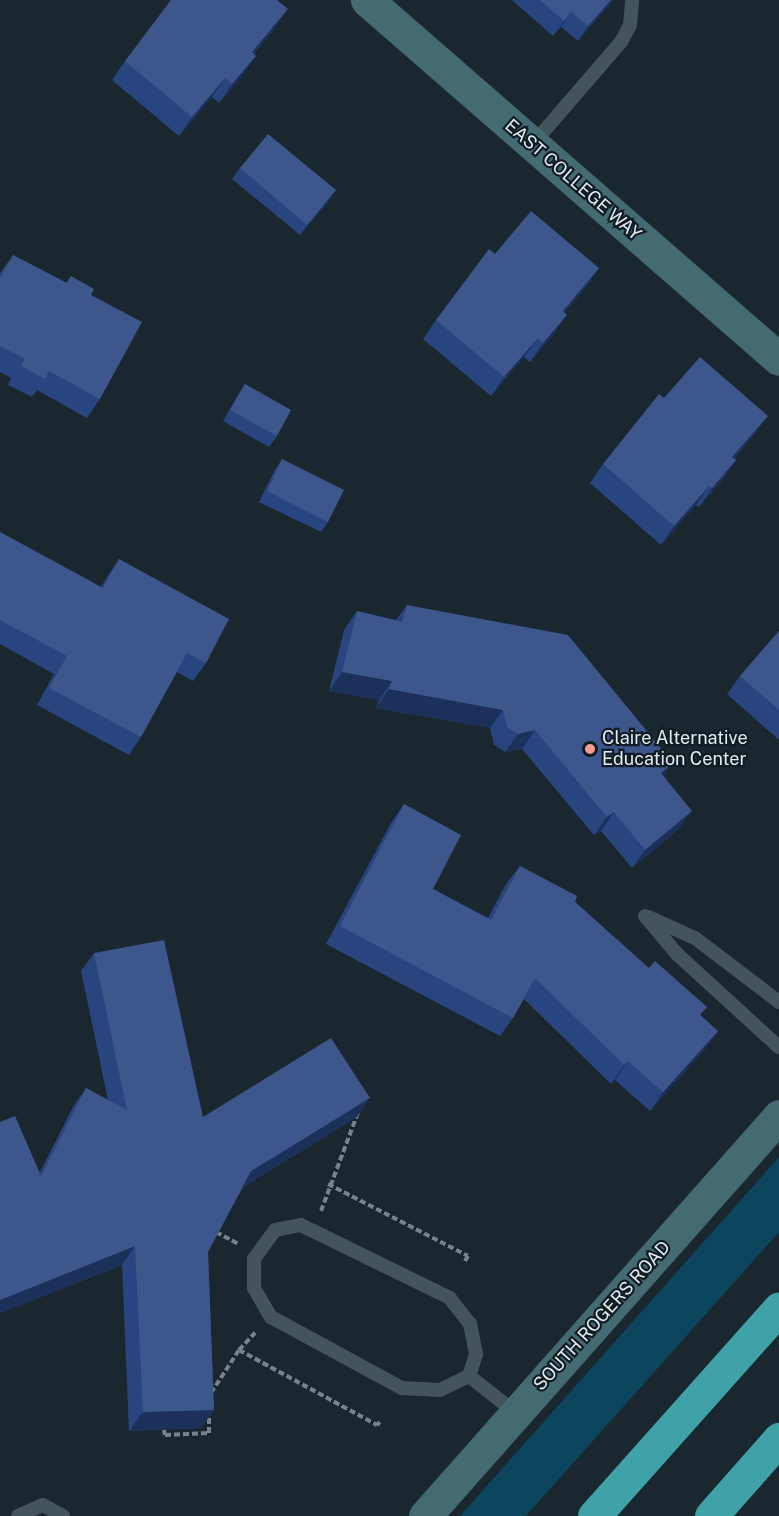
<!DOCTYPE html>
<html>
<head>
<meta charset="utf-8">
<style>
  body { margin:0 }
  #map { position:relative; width:779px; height:1516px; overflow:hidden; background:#1a272e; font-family:"Public Sans",sans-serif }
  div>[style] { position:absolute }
  .green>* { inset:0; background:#0c455e }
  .path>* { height:4px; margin-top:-2px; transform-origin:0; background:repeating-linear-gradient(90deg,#788389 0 6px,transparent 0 9px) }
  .lane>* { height:14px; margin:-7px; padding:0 7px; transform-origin:7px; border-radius:7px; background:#45535b }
  .secondary>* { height:33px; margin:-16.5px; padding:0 16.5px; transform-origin:16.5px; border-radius:16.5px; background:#446b72 }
  .highway>* { height:33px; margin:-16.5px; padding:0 16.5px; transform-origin:16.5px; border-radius:16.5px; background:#40a2a9 }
  .wall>* { inset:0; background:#29457f }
  .shaded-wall>* { inset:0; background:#1b315a }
  .building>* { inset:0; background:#3d568c }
  .dots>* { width:16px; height:16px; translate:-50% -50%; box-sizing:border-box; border:3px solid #101d24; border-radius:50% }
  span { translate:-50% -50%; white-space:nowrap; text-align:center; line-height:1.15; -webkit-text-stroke:4.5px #101d24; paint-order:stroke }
  .street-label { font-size:18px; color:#e3ebf0 }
  .poi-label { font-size:18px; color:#e3ebf0 }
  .left { translate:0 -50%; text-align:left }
</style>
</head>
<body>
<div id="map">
  <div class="green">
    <i style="clip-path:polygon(779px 1157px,779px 1232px,526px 1516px,460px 1516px)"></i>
  </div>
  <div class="path">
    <i style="left:328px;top:1184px;width:157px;rotate:27.2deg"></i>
    <i style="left:468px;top:1256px;width:6px;rotate:121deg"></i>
    <i style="left:321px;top:1211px;width:108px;rotate:-69.4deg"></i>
    <i style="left:216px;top:1232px;width:26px;rotate:28deg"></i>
    <i style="left:239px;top:1350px;width:157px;rotate:28.5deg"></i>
    <i style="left:377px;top:1425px;width:4px;rotate:-45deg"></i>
    <i style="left:211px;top:1393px;width:51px;rotate:-56.9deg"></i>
    <i style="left:239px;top:1350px;width:25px;rotate:-47deg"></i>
    <i style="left:164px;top:1430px;width:5px;rotate:79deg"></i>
    <i style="left:165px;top:1435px;width:44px;rotate:-2.6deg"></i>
    <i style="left:209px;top:1433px;width:21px;rotate:-90deg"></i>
  </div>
  <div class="lane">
    <i style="left:532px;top:145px;width:136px;rotate:-49.2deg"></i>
    <i style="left:621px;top:42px;width:19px;rotate:-62deg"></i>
    <i style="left:630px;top:25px;width:25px;rotate:-85deg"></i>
    <i style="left:645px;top:916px;width:50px;rotate:49.9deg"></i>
    <i style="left:677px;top:954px;width:138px;rotate:42.4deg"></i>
    <i style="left:648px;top:917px;width:51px;rotate:24.1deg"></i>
    <i style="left:695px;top:938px;width:106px;rotate:37.3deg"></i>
    <i style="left:469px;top:1376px;width:23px;rotate:-72deg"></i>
    <i style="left:476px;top:1354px;width:31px;rotate:-101deg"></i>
    <i style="left:470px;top:1324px;width:33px;rotate:-128deg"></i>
    <i style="left:450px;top:1298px;width:166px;rotate:-153.9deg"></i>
    <i style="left:301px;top:1225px;width:26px;rotate:169deg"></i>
    <i style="left:275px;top:1230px;width:36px;rotate:126deg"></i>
    <i style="left:254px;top:1259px;width:29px;rotate:90deg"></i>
    <i style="left:254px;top:1288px;width:34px;rotate:60deg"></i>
    <i style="left:271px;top:1317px;width:149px;rotate:28.5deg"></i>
    <i style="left:402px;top:1388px;width:38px;rotate:3deg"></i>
    <i style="left:440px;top:1390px;width:32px;rotate:-26deg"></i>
    <i style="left:469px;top:1376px;width:60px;rotate:38.2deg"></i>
    <i style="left:18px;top:1516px;width:27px;rotate:-24deg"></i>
    <i style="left:43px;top:1505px;width:23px;rotate:29deg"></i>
  </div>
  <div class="secondary">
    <i style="left:367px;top:0;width:546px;rotate:41.07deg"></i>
    <i style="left:425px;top:1516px;width:534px;rotate:-48.49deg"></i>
  </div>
  <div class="highway">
    <i style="left:594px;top:1516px;width:278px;rotate:-48.3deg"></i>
    <i style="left:711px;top:1516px;width:103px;rotate:-48.6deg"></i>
  </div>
  <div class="wall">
    <i style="clip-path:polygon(512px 0,613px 0,578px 41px,561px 27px,553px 36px)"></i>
    <i style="clip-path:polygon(275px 28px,254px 54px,243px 75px,219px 103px,212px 97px,179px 136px,112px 80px,125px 61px)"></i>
    <i style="clip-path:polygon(240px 168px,329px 201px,300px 235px,232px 179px)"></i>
    <i style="clip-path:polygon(495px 254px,599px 268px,586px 287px,564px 313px,554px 334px,530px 362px,524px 357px,491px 396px,423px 339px,436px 320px)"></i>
    <i style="clip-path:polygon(13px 255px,66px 283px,71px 276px,91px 295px,100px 399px,87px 418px,37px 390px,32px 397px,8px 385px,11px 378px,0 372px,0 273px)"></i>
    <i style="clip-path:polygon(245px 384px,277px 436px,269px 447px,223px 421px,238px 395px)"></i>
    <i style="clip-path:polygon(664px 398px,755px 434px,734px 458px,736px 460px,723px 479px,699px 507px,696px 505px,661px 545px,590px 483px,603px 464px)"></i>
    <i style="clip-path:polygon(282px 459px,328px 522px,321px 532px,259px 502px,275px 470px)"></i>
    <i style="clip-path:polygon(0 532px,101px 587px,107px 577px,119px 559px,206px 663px,193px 681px,177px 672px,141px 737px,129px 755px,37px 705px,54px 674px,0 644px)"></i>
    <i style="clip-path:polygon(407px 605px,664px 776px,679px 829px,632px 868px,601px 831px,594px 835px,522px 749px,505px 752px,494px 745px,490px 728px,376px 708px,379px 700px,329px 691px,344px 630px,357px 611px,396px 620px)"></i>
    <i style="clip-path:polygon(779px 631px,779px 740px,727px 694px,740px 676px)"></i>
    <i style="clip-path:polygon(404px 804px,433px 889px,488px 918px,506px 884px,520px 866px,575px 902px,718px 1031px,705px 1049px,650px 1111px,615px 1080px,611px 1084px,524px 999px,513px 1018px,500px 1036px,326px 944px,391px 823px)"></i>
    <i style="clip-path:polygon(94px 953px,203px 1117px,357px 1117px,243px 1187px,208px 1252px,214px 1410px,201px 1428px,129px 1431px,122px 1265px,0 1313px,40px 1172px,73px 1107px,86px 1088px,108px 1100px,81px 971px)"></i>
  </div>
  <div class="shaded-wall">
    <i style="clip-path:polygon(611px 0,613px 0,578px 41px,588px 26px)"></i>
    <i style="clip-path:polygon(288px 9px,275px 28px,239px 71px,252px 52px)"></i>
    <i style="clip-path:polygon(571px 12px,561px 27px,553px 36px,564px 21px)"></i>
    <i style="clip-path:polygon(256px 56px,243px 75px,219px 103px,232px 84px)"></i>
    <i style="clip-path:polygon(225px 78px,212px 97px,179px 136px,192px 117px)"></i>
    <i style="clip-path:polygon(336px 190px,329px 201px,300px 235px,307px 225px)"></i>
    <i style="clip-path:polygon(599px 268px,586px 287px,550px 330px,563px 311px)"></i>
    <i style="clip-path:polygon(567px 315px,554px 334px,530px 362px,543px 343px)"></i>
    <i style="clip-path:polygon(538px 338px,524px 357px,491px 396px,504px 377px)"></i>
    <i style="clip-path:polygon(768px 416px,755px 434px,719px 475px,732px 457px)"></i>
    <i style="clip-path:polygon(736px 460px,723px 479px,699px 507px,712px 488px)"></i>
    <i style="clip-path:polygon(709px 486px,696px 505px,661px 545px,674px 526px)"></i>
    <i style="clip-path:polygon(342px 672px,392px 681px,379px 700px,329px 691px)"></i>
    <i style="clip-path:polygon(389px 689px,503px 710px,490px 728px,376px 708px)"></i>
    <i style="clip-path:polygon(535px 730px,522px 749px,505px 752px,518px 734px)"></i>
    <i style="clip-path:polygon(673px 763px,660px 782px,661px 773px)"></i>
    <i style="clip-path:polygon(692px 811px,679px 829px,632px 868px,645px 850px)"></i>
    <i style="clip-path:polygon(614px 812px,601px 831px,594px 835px,607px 817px)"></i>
    <i style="clip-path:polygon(718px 1031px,705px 1049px,650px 1111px,663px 1092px)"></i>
    <i style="clip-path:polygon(628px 1061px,615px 1080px,611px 1084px,624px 1065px)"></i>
    <i style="clip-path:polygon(370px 1098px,357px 1117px,238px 1190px,251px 1171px)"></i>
    <i style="clip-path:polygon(135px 1246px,122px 1265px,0 1313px,0 1300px)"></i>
    <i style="clip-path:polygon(214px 1410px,201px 1428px,129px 1431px,143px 1412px)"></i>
  </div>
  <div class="building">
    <i style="clip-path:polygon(171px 0,277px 0,288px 9px,252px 52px,256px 56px,232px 84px,225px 78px,192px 117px,125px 61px)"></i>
    <i style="clip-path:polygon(540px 0,611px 0,588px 26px,571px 12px,564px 21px)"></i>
    <i style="clip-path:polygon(268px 134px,336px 190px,307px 225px,240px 168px)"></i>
    <i style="clip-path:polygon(531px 211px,599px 268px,563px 311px,567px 315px,543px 343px,538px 338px,504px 377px,436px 320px,489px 249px,495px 254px)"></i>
    <i style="clip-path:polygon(13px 255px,67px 283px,71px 276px,94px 289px,91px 295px,142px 322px,100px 399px,49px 371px,45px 379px,21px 366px,25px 359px,0 346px,0 279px)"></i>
    <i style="clip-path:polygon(700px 357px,768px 416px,732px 457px,736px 460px,712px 488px,709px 486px,674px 526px,603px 464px,659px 394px,664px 398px)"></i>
    <i style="clip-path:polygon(245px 384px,291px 410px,277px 436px,230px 410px)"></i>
    <i style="clip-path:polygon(282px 459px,344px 490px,328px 522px,267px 491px)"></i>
    <i style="clip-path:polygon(0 532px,103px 588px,119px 559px,229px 619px,206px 663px,187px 653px,141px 737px,49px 688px,67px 656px,0 620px)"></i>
    <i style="clip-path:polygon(407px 605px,568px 635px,673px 763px,661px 773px,692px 811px,645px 850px,614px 812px,607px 817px,535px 730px,518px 734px,507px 727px,503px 710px,389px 689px,392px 681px,342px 672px,357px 611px,402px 622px)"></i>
    <i style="clip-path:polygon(779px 631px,779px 710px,740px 676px)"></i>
    <i style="clip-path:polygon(404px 804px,461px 835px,433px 889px,491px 920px,520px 866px,577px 896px,575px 902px,649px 968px,655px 961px,707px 1007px,700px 1015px,718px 1031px,663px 1092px,628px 1061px,624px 1065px,535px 978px,513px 1018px,340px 926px)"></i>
    <i style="clip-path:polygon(164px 940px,203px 1117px,331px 1038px,370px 1098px,251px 1171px,208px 1252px,214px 1410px,143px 1412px,135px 1246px,0 1300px,0 1122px,15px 1116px,41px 1176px,86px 1088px,127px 1110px,94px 953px)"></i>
  </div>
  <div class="dots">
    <i style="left:590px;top:749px;background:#f59c93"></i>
  </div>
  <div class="street-label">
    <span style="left:573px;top:180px;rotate:41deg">EAST COLLEGE WAY</span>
    <span style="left:602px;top:1316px;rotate:-48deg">SOUTH ROGERS ROAD</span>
  </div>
  <div class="poi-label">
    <span class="left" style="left:602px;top:749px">Claire Alternative<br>Education Center</span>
  </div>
</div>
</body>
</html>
